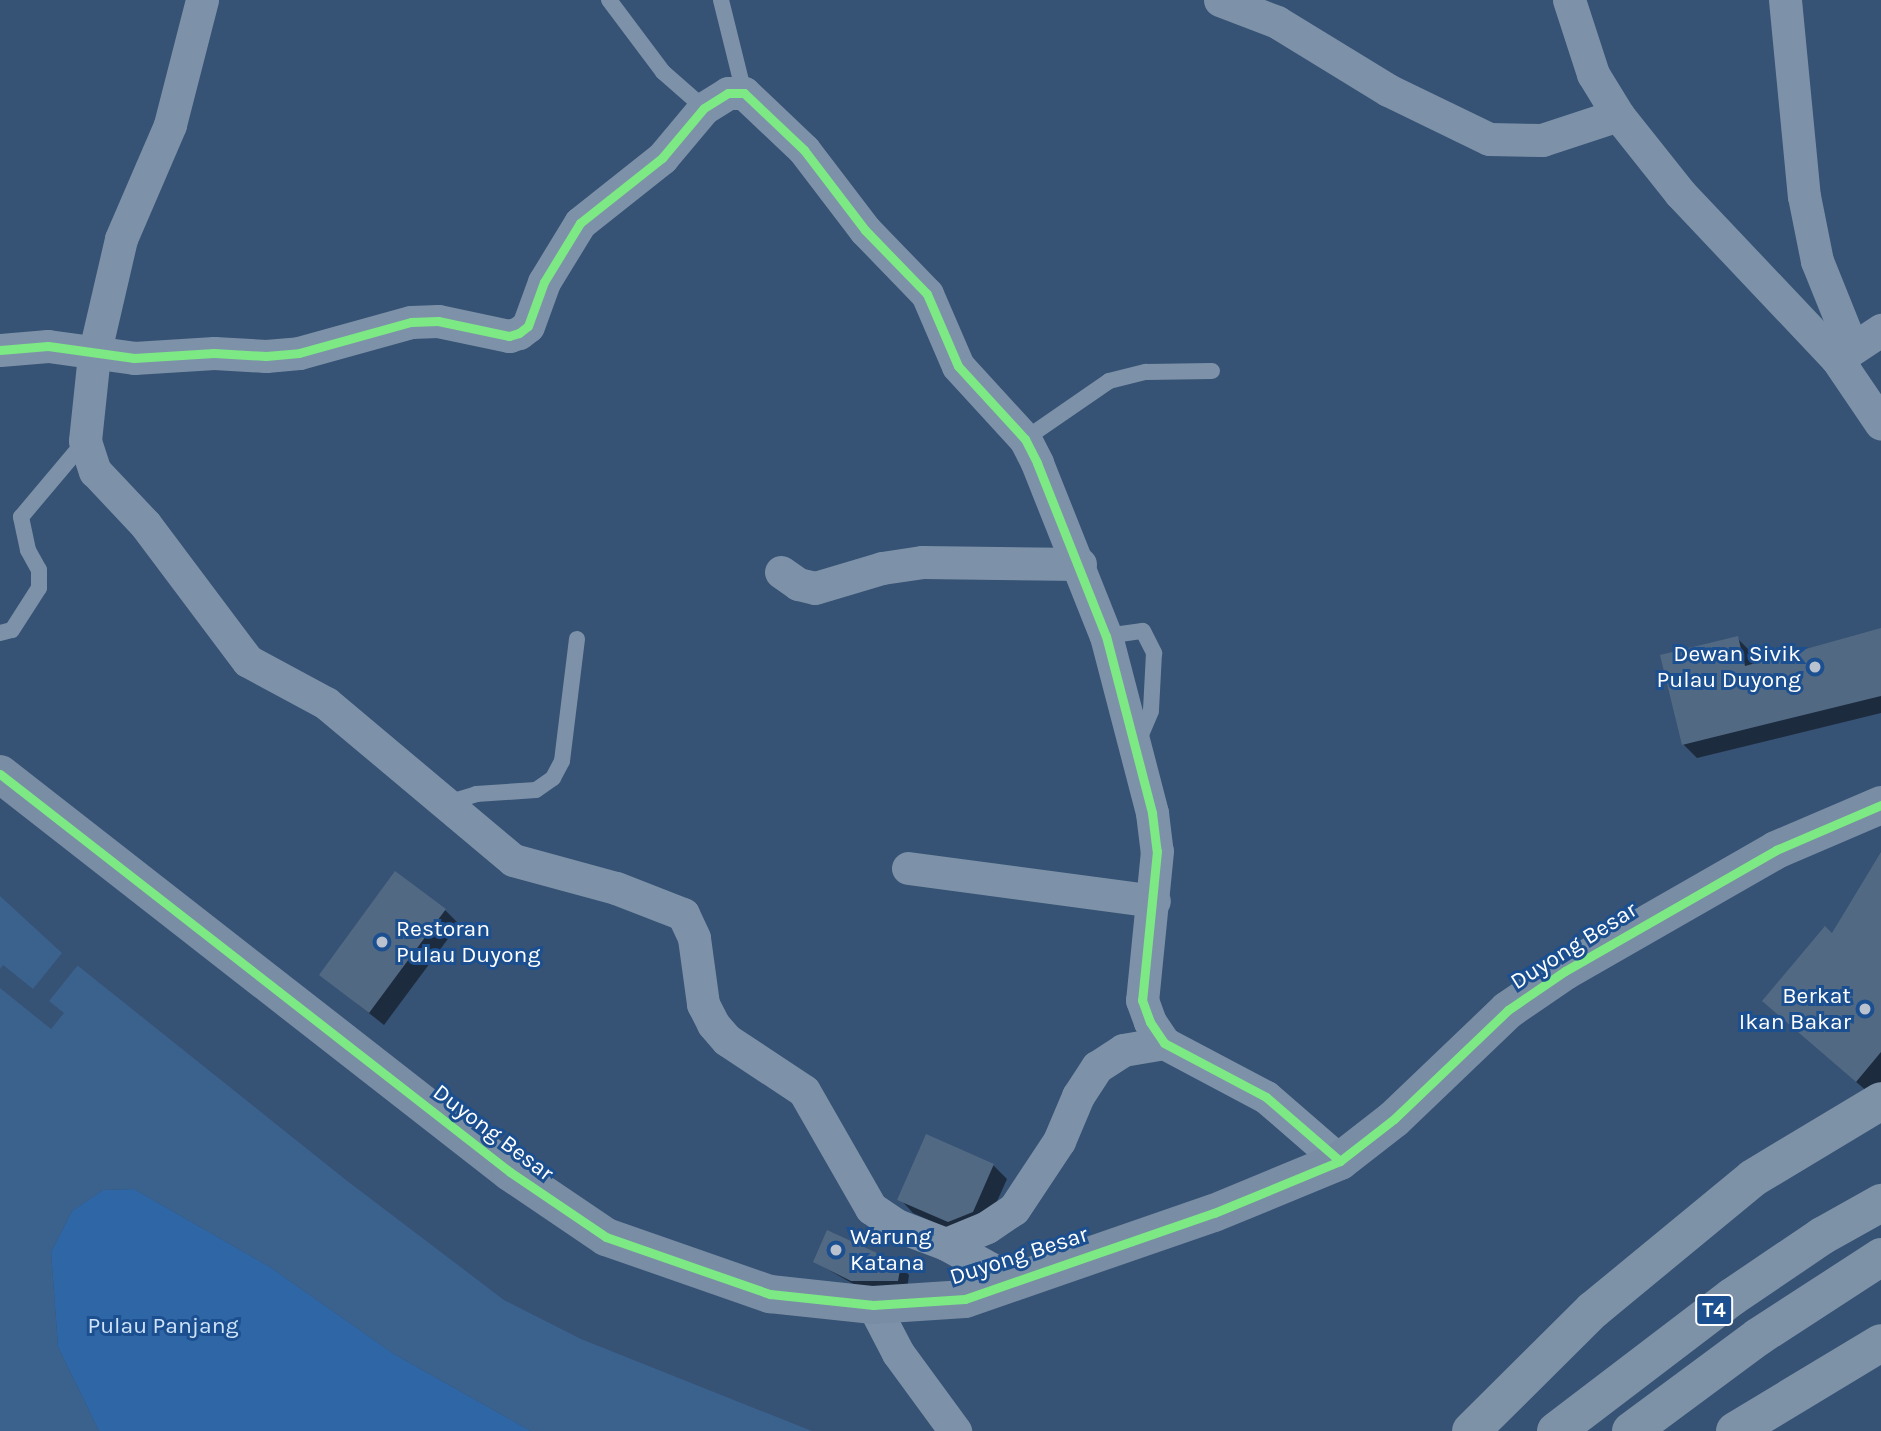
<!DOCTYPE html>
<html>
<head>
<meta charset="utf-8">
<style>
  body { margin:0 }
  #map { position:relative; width:1881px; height:1431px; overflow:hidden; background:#365274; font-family:Karla,sans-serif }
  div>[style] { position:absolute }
  .green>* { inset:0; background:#2f66a5 }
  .water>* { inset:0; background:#3b618d }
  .pier>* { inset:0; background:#365274 }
  .shadow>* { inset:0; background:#0007 }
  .building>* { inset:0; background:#526984 }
  .lane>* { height:16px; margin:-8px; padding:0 8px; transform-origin:8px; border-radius:8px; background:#7d92a8 }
  .street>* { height:33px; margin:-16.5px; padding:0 16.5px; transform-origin:16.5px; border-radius:16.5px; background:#7d92a8 }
  .secondary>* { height:38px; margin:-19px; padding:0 19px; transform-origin:19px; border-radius:19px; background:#798da4 }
  .highway>* { height:38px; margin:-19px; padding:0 19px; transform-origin:19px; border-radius:19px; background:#7e92a7 }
  .cycleway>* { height:9px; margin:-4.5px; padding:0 4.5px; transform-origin:4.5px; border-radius:4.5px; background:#7ce984 }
  .dots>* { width:19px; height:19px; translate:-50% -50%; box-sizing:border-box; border:4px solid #1b4f8f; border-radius:50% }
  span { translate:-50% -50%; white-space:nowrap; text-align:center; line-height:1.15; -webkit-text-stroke:6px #1b4f8f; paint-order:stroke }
  .shield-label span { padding:2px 5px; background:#1b4f8f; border:2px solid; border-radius:5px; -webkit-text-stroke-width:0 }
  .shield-label { font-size:21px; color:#fff; font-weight:700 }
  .poi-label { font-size:23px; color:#fff }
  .right { translate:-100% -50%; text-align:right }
  .left { translate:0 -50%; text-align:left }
  .street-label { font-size:23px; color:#fff }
  .park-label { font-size:23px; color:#cfe3fa }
</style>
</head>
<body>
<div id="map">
  <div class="green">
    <i style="clip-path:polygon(134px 1189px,270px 1267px,394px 1354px,531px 1431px,99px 1431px,58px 1347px,51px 1252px,72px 1211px,103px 1190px)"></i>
  </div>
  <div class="water">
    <i style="clip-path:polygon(0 896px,62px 953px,346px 1180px,504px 1300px,581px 1339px,812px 1431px,531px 1431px,394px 1354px,270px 1267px,134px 1189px,103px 1190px,72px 1211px,51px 1252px,58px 1347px,99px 1431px,0 1431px)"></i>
  </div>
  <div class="pier">
    <i style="clip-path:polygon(62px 953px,78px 965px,49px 1001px,64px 1013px,51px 1029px,0 988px,0 969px,3px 965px,33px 989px)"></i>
  </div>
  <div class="shadow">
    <i style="clip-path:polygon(1881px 630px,1881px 713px,1697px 758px,1683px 744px,1737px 638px,1751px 652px,1755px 666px)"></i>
    <i style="clip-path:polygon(1881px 876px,1881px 1082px,1870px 1094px,1764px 1001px,1832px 936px)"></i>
    <i style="clip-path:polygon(445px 910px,459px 924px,384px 1025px,321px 975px)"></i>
    <i style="clip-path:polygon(993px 1165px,1007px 1179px,986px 1226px,963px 1235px,913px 1213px,900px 1199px)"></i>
    <i style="clip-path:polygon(815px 1262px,900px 1266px,909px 1275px,907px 1290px,862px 1289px)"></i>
  </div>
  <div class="building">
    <i style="clip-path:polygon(1881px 628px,1881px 696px,1682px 745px,1660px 655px,1738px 636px,1745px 666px)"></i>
    <i style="clip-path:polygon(1881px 852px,1881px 1052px,1856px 1082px,1762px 1001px,1825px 926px,1832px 933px)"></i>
    <i style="clip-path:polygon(395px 871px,446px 909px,369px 1013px,319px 975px)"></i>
    <i style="clip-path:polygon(926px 1134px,994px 1164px,973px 1212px,948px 1222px,897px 1200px)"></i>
    <i style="clip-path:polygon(827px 1230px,901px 1264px,898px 1281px,851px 1281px,813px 1262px)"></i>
  </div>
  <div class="lane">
    <i style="left:609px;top:0;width:90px;rotate:53.1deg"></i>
    <i style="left:663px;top:72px;width:55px;rotate:41.3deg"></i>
    <i style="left:721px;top:0;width:96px;rotate:76.1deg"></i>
    <i style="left:1025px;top:439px;width:102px;rotate:-34.6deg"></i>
    <i style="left:1109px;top:381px;width:38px;rotate:-14deg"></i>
    <i style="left:1146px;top:372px;width:66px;rotate:-0.9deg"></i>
    <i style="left:0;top:633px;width:12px;rotate:-14deg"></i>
    <i style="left:12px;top:630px;width:50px;rotate:-57.3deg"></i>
    <i style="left:39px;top:588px;width:18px;rotate:-90deg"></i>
    <i style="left:39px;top:570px;width:23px;rotate:-119deg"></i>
    <i style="left:28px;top:550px;width:34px;rotate:-102deg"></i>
    <i style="left:21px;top:517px;width:99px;rotate:-49.9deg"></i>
    <i style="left:1106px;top:636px;width:37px;rotate:-8deg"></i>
    <i style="left:1143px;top:631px;width:25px;rotate:63deg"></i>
    <i style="left:1154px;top:653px;width:58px;rotate:93deg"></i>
    <i style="left:1151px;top:711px;width:34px;rotate:113deg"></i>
    <i style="left:444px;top:804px;width:34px;rotate:-17deg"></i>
    <i style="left:476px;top:794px;width:60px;rotate:-3.8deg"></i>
    <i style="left:536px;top:790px;width:21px;rotate:-35deg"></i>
    <i style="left:553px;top:778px;width:19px;rotate:-62deg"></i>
    <i style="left:562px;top:761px;width:123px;rotate:-83deg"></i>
  </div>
  <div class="street">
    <i style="left:202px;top:0;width:129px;rotate:104.4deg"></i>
    <i style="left:170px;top:125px;width:124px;rotate:113.3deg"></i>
    <i style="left:121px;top:239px;width:119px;rotate:103.1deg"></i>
    <i style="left:94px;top:355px;width:86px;rotate:96deg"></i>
    <i style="left:85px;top:441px;width:32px;rotate:72deg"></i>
    <i style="left:95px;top:471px;width:73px;rotate:46.7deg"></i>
    <i style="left:145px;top:524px;width:171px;rotate:53.1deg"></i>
    <i style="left:248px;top:661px;width:89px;rotate:28.3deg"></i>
    <i style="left:326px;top:703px;width:244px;rotate:40deg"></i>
    <i style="left:513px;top:860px;width:107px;rotate:15.2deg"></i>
    <i style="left:616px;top:888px;width:72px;rotate:21.2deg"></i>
    <i style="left:683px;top:914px;width:26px;rotate:65deg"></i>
    <i style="left:694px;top:938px;width:67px;rotate:82.2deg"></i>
    <i style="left:703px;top:1004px;width:22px;rotate:63deg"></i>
    <i style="left:713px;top:1024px;width:21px;rotate:49deg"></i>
    <i style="left:727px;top:1040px;width:92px;rotate:33.5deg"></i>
    <i style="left:804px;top:1091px;width:135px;rotate:60.2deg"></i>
    <i style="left:871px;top:1208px;width:30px;rotate:34deg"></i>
    <i style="left:896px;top:1225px;width:53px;rotate:20.8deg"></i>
    <i style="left:1220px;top:0;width:61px;rotate:21.1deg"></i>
    <i style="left:1277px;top:22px;width:130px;rotate:31.5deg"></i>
    <i style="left:1388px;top:90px;width:112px;rotate:25.9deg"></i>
    <i style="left:1489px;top:139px;width:53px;rotate:1.1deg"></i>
    <i style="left:1542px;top:140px;width:80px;rotate:-18.2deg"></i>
    <i style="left:1569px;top:0;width:78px;rotate:72deg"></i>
    <i style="left:1593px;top:74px;width:48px;rotate:58.6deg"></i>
    <i style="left:1618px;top:115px;width:100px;rotate:51.5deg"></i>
    <i style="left:1680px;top:193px;width:228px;rotate:46.6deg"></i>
    <i style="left:1837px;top:359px;width:78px;rotate:55.9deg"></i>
    <i style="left:1785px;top:0;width:197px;rotate:84.5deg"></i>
    <i style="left:1804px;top:196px;width:66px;rotate:78.7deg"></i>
    <i style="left:1817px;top:261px;width:94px;rotate:68.1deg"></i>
    <i style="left:0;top:350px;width:48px;rotate:-4.8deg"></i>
    <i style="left:48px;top:346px;width:87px;rotate:7.9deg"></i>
    <i style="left:134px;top:358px;width:80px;rotate:-3.6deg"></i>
    <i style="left:214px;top:353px;width:52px;rotate:3.3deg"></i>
    <i style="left:266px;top:356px;width:33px;rotate:-5deg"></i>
    <i style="left:299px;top:353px;width:116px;rotate:-15.5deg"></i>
    <i style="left:411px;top:322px;width:27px;rotate:-2deg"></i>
    <i style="left:438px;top:321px;width:73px;rotate:11.9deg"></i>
    <i style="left:509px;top:336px;width:10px;rotate:-17deg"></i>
    <i style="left:519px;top:333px;width:11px;rotate:-38deg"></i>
    <i style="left:528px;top:326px;width:47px;rotate:-70deg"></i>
    <i style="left:544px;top:282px;width:69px;rotate:-58.6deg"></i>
    <i style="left:580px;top:223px;width:105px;rotate:-38.4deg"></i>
    <i style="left:662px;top:158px;width:65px;rotate:-50deg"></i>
    <i style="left:704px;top:108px;width:28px;rotate:-32deg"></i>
    <i style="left:728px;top:93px;width:16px"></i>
    <i style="left:744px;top:93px;width:83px;rotate:43.5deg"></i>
    <i style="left:804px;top:150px;width:101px;rotate:52.7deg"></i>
    <i style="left:865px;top:230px;width:89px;rotate:45.9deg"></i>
    <i style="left:927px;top:294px;width:78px;rotate:66.7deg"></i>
    <i style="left:958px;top:366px;width:99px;rotate:47.5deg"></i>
    <i style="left:1025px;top:439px;width:27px;rotate:63deg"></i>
    <i style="left:1037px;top:463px;width:186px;rotate:68.3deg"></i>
    <i style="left:1106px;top:636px;width:183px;rotate:75.4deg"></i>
    <i style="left:1152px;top:813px;width:38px;rotate:83deg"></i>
    <i style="left:1157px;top:851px;width:150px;rotate:95.7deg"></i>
    <i style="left:1142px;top:1000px;width:23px;rotate:70deg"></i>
    <i style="left:1150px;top:1022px;width:25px;rotate:56deg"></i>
    <i style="left:1164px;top:1043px;width:115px;rotate:27.9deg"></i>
    <i style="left:1266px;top:1097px;width:98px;rotate:40.9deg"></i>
    <i style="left:1837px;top:359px;width:53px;rotate:-33.4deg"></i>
    <i style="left:781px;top:572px;width:21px;rotate:35deg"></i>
    <i style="left:798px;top:584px;width:17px;rotate:13deg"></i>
    <i style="left:815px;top:588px;width:70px;rotate:-16.6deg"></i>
    <i style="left:882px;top:568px;width:40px;rotate:-8.5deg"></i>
    <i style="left:922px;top:562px;width:158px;rotate:0.7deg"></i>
    <i style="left:908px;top:868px;width:248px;rotate:7.6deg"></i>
    <i style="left:1013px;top:1281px;width:77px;rotate:-151.1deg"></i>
    <i style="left:946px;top:1244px;width:44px;rotate:-22.5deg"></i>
    <i style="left:987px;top:1227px;width:32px;rotate:-34deg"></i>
    <i style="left:1014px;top:1209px;width:82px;rotate:-56.5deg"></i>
    <i style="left:1059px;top:1141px;width:49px;rotate:-67.1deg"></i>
    <i style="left:1078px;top:1096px;width:35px;rotate:-57deg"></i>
    <i style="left:1097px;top:1067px;width:31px;rotate:-33deg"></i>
    <i style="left:1123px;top:1050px;width:42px;rotate:-9.7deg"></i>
    <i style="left:873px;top:1305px;width:54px;rotate:62.5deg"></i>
    <i style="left:898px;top:1353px;width:97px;rotate:53.8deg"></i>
  </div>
  <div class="secondary">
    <i style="left:0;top:774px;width:647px;rotate:37.97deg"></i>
    <i style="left:510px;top:1172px;width:116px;rotate:34.1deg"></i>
    <i style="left:606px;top:1237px;width:174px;rotate:19.2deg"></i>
    <i style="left:770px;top:1294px;width:104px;rotate:6.1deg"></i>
    <i style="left:873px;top:1305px;width:92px;rotate:-3.7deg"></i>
    <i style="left:965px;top:1299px;width:263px;rotate:-19.1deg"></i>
    <i style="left:1214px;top:1213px;width:136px;rotate:-22.4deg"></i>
    <i style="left:1340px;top:1161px;width:68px;rotate:-37.9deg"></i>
    <i style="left:1394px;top:1119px;width:158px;rotate:-43.7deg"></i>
    <i style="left:1508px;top:1010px;width:69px;rotate:-34.4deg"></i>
    <i style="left:1565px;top:971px;width:243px;rotate:-29.8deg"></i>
    <i style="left:1776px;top:850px;width:114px;rotate:-23.2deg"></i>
  </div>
  <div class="highway">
    <i style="left:1471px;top:1431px;width:172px;rotate:-44.8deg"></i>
    <i style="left:1593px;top:1310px;width:207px;rotate:-39.5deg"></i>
    <i style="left:1753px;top:1178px;width:149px;rotate:-31deg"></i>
    <i style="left:1556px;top:1431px;width:221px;rotate:-37.3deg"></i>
    <i style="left:1732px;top:1297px;width:109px;rotate:-34.1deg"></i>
    <i style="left:1822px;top:1236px;width:68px;rotate:-29.2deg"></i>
    <i style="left:1631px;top:1431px;width:158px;rotate:-36.5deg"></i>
    <i style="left:1758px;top:1337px;width:147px;rotate:-33deg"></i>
    <i style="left:1735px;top:1431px;width:170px;rotate:-31.1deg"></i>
  </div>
  <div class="cycleway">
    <i style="left:0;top:350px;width:48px;rotate:-4.8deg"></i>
    <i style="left:48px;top:346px;width:87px;rotate:7.9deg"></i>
    <i style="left:134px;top:358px;width:80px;rotate:-3.6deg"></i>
    <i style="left:214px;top:353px;width:52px;rotate:3.3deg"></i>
    <i style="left:266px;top:356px;width:33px;rotate:-5deg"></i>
    <i style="left:299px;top:353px;width:116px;rotate:-15.5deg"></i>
    <i style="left:411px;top:322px;width:27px;rotate:-2deg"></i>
    <i style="left:438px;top:321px;width:73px;rotate:11.9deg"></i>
    <i style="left:509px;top:336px;width:10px;rotate:-17deg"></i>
    <i style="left:519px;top:333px;width:11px;rotate:-38deg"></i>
    <i style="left:528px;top:326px;width:47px;rotate:-70deg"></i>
    <i style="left:544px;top:282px;width:69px;rotate:-58.6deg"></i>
    <i style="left:580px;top:223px;width:105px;rotate:-38.4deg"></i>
    <i style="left:662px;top:158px;width:65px;rotate:-50deg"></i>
    <i style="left:704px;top:108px;width:28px;rotate:-32deg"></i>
    <i style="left:728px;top:93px;width:16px"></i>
    <i style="left:744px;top:93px;width:83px;rotate:43.5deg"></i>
    <i style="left:804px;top:150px;width:101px;rotate:52.7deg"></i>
    <i style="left:865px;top:230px;width:89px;rotate:45.9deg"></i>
    <i style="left:927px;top:294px;width:78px;rotate:66.7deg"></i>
    <i style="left:958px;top:366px;width:99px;rotate:47.5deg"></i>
    <i style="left:1025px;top:439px;width:27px;rotate:63deg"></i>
    <i style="left:1037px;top:463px;width:186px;rotate:68.3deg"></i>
    <i style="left:1106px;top:636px;width:183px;rotate:75.4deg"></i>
    <i style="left:1152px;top:813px;width:38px;rotate:83deg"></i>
    <i style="left:1157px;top:851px;width:150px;rotate:95.7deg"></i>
    <i style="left:1142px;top:1000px;width:23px;rotate:70deg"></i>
    <i style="left:1150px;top:1022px;width:25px;rotate:56deg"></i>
    <i style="left:1164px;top:1043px;width:115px;rotate:27.9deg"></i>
    <i style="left:1266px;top:1097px;width:98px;rotate:40.9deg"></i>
    <i style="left:0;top:774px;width:647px;rotate:37.97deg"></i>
    <i style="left:510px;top:1172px;width:116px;rotate:34.1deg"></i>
    <i style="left:606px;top:1237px;width:174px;rotate:19.2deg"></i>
    <i style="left:770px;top:1294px;width:104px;rotate:6.1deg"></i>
    <i style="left:873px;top:1305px;width:92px;rotate:-3.7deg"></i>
    <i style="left:965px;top:1299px;width:263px;rotate:-19.1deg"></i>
    <i style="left:1214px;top:1213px;width:136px;rotate:-22.4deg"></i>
    <i style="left:1340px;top:1161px;width:68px;rotate:-37.9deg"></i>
    <i style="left:1394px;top:1119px;width:158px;rotate:-43.7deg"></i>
    <i style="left:1508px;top:1010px;width:69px;rotate:-34.4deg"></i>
    <i style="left:1565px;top:971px;width:243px;rotate:-29.8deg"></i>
    <i style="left:1776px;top:850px;width:114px;rotate:-23.2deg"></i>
  </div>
  <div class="dots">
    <i style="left:1815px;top:667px;background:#b9c2ce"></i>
    <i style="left:382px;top:942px;background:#b9c2ce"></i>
    <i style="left:1865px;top:1009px;background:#b9c2ce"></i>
    <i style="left:836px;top:1250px;background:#b9c2ce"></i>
  </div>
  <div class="shield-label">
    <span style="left:1714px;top:1310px">T4</span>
  </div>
  <div class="poi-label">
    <span class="right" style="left:1801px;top:667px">Dewan Sivik<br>Pulau Duyong</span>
    <span class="left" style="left:396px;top:942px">Restoran<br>Pulau Duyong</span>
    <span class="right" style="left:1851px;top:1009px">Berkat<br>Ikan Bakar</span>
    <span class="left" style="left:850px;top:1250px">Warung<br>Katana</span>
  </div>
  <div class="street-label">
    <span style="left:1574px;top:946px;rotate:-32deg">Duyong Besar</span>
    <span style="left:493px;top:1133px;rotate:37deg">Duyong Besar</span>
    <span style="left:1019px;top:1256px;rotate:-18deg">Duyong Besar</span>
  </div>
  <div class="park-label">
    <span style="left:163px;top:1326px">Pulau Panjang</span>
  </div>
</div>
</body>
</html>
